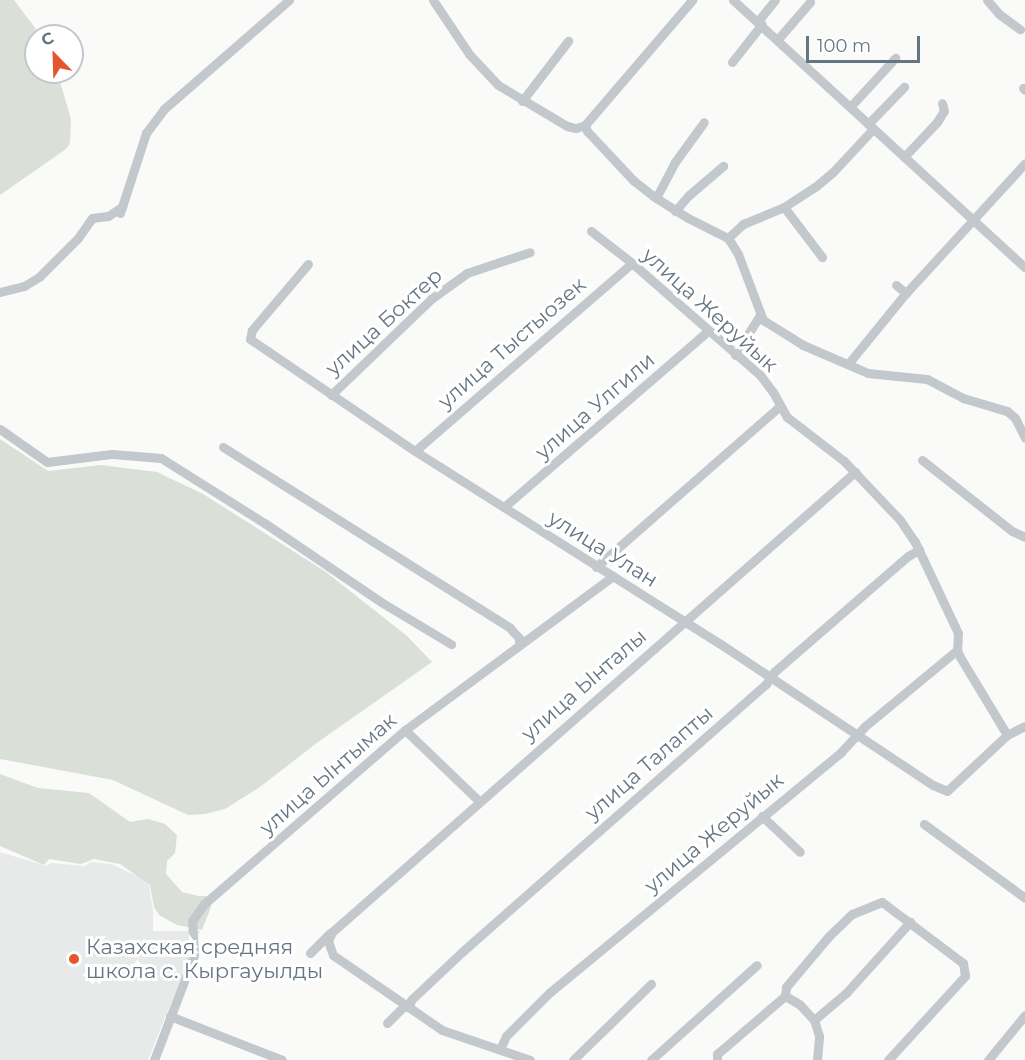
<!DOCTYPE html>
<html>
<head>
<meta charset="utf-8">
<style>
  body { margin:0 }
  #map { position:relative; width:1025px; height:1060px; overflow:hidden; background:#fafaf8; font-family:Montserrat,sans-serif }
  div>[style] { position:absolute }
  .built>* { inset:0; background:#e8e9e9 }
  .green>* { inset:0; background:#dadfd7 }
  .minor>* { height:9px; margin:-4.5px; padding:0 4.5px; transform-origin:4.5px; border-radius:4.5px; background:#c3c8cc }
  .dots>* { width:16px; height:16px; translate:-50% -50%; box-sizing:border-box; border:3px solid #fff; border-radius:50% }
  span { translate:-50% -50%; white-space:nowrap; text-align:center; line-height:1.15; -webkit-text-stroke:6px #fff; paint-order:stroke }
  .street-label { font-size:21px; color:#657683 }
  .poi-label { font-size:21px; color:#657683 }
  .left { translate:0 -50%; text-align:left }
  .north { position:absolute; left:24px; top:24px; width:60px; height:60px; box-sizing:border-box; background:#fff; border:2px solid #c1c8cd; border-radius:50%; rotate:337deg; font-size:16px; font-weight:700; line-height:24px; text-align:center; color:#657683 }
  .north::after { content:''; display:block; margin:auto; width:21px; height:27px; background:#e4572e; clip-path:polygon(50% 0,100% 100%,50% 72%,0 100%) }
  .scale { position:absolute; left:806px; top:36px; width:114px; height:27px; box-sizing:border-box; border:3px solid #657683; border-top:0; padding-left:8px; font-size:18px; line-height:21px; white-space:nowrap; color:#657683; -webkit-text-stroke:4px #fff; paint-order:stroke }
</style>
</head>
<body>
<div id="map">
  <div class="built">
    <i style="clip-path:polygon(0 852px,46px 866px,51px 863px,85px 866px,91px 862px,111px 864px,139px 877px,149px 885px,153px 910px,153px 931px,200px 931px,148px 1060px,0 1060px)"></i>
  </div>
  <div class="green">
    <i style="clip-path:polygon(0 0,14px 0,41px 36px,36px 36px,36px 72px,57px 72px,71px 119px,70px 143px,66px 149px,0 195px)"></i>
    <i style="clip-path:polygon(0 439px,48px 471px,101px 465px,157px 472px,203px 494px,326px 572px,407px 636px,432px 662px,318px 742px,260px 787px,225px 809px,205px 814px,188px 815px,113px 780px,0 759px)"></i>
    <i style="clip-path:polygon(0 774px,38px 788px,89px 793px,130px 822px,148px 819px,165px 824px,177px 835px,175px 853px,167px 861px,166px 874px,182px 892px,198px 896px,210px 896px,211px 907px,202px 930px,177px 925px,159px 915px,154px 907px,150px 885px,120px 864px,94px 859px,81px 864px,49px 859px,44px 865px,0 846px)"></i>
  </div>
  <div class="minor">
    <i style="left:433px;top:0;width:65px;rotate:56.3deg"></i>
    <i style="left:469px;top:54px;width:42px;rotate:46.9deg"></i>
    <i style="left:498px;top:85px;width:80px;rotate:30.7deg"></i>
    <i style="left:567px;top:126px;width:9px;rotate:13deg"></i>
    <i style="left:576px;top:128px;width:9px;rotate:-18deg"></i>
    <i style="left:585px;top:125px;width:6px;rotate:72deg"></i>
    <i style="left:587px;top:131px;width:69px;rotate:46.8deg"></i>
    <i style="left:634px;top:181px;width:24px;rotate:38deg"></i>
    <i style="left:653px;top:196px;width:41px;rotate:32.2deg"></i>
    <i style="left:688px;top:218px;width:45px;rotate:26.6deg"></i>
    <i style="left:728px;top:238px;width:19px;rotate:58deg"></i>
    <i style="left:738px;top:254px;width:71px;rotate:69.3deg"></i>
    <i style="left:763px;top:320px;width:47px;rotate:32deg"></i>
    <i style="left:803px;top:345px;width:71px;rotate:23.3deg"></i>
    <i style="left:868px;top:373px;width:59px;rotate:5.8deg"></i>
    <i style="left:927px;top:379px;width:41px;rotate:27.8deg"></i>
    <i style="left:963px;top:398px;width:46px;rotate:16.5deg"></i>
    <i style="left:1007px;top:411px;width:11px;rotate:41deg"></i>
    <i style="left:1015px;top:418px;width:22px;rotate:63deg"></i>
    <i style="left:733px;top:0;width:396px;rotate:42.5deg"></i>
    <i style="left:987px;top:0;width:18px;rotate:49deg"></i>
    <i style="left:999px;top:14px;width:26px;rotate:36deg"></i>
    <i style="left:758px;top:21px;width:27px;rotate:-51deg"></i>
    <i style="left:778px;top:39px;width:49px;rotate:-49.1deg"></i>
    <i style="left:732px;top:62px;width:48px;rotate:-51.7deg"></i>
    <i style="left:1023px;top:88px;width:3px;rotate:45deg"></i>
    <i style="left:522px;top:101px;width:76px;rotate:-52.5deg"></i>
    <i style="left:850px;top:107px;width:67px;rotate:-47.4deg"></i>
    <i style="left:868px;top:124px;width:52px;rotate:-45.8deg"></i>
    <i style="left:585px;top:125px;width:165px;rotate:-49.4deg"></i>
    <i style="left:904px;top:157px;width:48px;rotate:-46.7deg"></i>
    <i style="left:937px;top:122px;width:13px;rotate:-58deg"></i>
    <i style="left:944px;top:111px;width:8px;rotate:-104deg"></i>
    <i style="left:656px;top:198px;width:41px;rotate:-62.2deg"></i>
    <i style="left:675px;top:162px;width:49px;rotate:-54.1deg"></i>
    <i style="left:784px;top:207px;width:63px;rotate:52.8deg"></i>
    <i style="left:675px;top:211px;width:21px;rotate:-49deg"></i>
    <i style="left:689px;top:195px;width:45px;rotate:-40.5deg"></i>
    <i style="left:120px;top:213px;width:84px;rotate:-72deg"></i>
    <i style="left:146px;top:133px;width:30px;rotate:-53deg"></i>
    <i style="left:164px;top:109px;width:166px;rotate:-41.1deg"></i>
    <i style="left:591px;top:231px;width:52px;rotate:38deg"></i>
    <i style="left:632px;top:263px;width:170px;rotate:41.2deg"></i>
    <i style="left:760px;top:375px;width:21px;rotate:53deg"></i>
    <i style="left:773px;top:392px;width:29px;rotate:61deg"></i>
    <i style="left:787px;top:417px;width:72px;rotate:37.7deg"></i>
    <i style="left:844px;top:461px;width:81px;rotate:46.5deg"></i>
    <i style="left:900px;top:520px;width:27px;rotate:56deg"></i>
    <i style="left:915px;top:542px;width:101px;rotate:64.7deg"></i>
    <i style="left:958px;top:633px;width:17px;rotate:93deg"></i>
    <i style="left:957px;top:650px;width:8px;rotate:67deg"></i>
    <i style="left:960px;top:657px;width:91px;rotate:58.9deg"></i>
    <i style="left:728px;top:238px;width:21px;rotate:-43deg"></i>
    <i style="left:743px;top:224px;width:44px;rotate:-22.5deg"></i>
    <i style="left:784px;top:207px;width:37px;rotate:-33deg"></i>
    <i style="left:815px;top:187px;width:23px;rotate:-40deg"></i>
    <i style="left:833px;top:172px;width:59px;rotate:-47.1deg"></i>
    <i style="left:308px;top:264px;width:87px;rotate:130.3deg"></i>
    <i style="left:252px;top:330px;width:9px;rotate:103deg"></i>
    <i style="left:250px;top:339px;width:199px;rotate:34.2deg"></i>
    <i style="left:415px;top:451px;width:360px;rotate:32.3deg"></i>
    <i style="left:719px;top:643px;width:257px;rotate:33.6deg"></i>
    <i style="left:933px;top:785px;width:15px;rotate:23deg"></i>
    <i style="left:947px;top:791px;width:82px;rotate:-43deg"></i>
    <i style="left:1007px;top:735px;width:20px;rotate:-27deg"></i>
    <i style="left:896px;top:285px;width:13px;rotate:39deg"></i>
    <i style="left:0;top:292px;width:25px;rotate:-14deg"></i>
    <i style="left:24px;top:286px;width:17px;rotate:-31deg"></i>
    <i style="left:39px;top:277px;width:55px;rotate:-45deg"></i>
    <i style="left:78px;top:238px;width:24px;rotate:-55deg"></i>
    <i style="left:92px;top:218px;width:16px;rotate:-7deg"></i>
    <i style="left:108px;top:216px;width:17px;rotate:-33deg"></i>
    <i style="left:735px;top:355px;width:47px;rotate:-58deg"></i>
    <i style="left:848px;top:364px;width:92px;rotate:-50.8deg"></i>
    <i style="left:906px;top:293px;width:176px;rotate:-47.5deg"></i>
    <i style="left:331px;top:395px;width:139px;rotate:-43.8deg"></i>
    <i style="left:431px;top:299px;width:44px;rotate:-35.8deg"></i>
    <i style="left:467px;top:273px;width:66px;rotate:-18.4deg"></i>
    <i style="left:0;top:429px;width:57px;rotate:35.1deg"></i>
    <i style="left:47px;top:462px;width:65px;rotate:-7deg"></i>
    <i style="left:112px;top:454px;width:49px;rotate:4.7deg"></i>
    <i style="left:161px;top:458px;width:124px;rotate:32.2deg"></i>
    <i style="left:266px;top:524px;width:139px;rotate:34.1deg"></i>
    <i style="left:381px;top:602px;width:82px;rotate:31deg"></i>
    <i style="left:223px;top:447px;width:339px;rotate:32.2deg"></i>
    <i style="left:510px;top:628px;width:13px;rotate:48deg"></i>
    <i style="left:519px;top:638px;width:7px;rotate:90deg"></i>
    <i style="left:415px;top:451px;width:287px;rotate:-40.9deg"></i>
    <i style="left:922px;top:460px;width:115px;rotate:38.3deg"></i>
    <i style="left:1012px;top:531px;width:14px;rotate:25deg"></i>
    <i style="left:504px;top:507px;width:269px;rotate:-40.8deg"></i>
    <i style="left:596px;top:567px;width:244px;rotate:-41.2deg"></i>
    <i style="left:405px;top:730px;width:101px;rotate:43.8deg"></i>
    <i style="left:762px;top:816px;width:52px;rotate:43.5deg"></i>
    <i style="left:924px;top:824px;width:125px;rotate:36.2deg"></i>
    <i style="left:310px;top:953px;width:28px;rotate:-45deg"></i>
    <i style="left:409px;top:1008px;width:8px;rotate:-76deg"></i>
    <i style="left:411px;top:1000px;width:71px;rotate:-43.3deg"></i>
    <i style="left:463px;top:951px;width:404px;rotate:-41.4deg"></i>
    <i style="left:766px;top:684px;width:14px;rotate:-56deg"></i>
    <i style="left:774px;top:672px;width:177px;rotate:-40.9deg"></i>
    <i style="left:908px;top:556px;width:13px;rotate:-29deg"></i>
    <i style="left:170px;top:1016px;width:120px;rotate:21.4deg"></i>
    <i style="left:814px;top:1020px;width:42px;rotate:-40.2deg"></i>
    <i style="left:846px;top:993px;width:96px;rotate:-48deg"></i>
    <i style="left:387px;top:1023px;width:25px;rotate:-45deg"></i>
    <i style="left:500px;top:1049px;width:14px;rotate:-65deg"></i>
    <i style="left:506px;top:1036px;width:61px;rotate:-45deg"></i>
    <i style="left:549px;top:993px;width:379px;rotate:-39.5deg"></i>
    <i style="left:841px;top:752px;width:34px;rotate:-47deg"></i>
    <i style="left:864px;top:727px;width:121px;rotate:-39.6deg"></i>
    <i style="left:154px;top:1060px;width:112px;rotate:-69.1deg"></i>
    <i style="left:194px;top:955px;width:34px;rotate:-93deg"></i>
    <i style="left:192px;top:921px;width:21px;rotate:-55deg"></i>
    <i style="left:204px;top:904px;width:266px;rotate:-40.9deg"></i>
    <i style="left:405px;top:730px;width:259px;rotate:-36.5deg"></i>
    <i style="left:530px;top:1060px;width:93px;rotate:-161.2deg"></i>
    <i style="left:442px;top:1030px;width:132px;rotate:-145.5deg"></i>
    <i style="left:333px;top:955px;width:15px;rotate:-110deg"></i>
    <i style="left:328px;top:941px;width:10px;rotate:-66deg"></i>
    <i style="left:332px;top:932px;width:697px;rotate:-41.33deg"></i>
    <i style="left:573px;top:1060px;width:109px;rotate:-44.3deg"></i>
    <i style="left:651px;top:1060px;width:142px;rotate:-41.9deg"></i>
    <i style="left:717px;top:1060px;width:6px;rotate:-90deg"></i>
    <i style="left:717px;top:1054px;width:89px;rotate:-40.5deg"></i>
    <i style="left:817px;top:1060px;width:24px;rotate:-85deg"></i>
    <i style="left:819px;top:1036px;width:17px;rotate:-107deg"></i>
    <i style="left:814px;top:1020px;width:22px;rotate:-133deg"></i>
    <i style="left:799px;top:1004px;width:16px;rotate:-150deg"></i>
    <i style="left:785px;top:996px;width:9px;rotate:-84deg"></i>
    <i style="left:786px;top:987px;width:67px;rotate:-49.9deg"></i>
    <i style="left:829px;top:936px;width:32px;rotate:-44deg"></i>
    <i style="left:852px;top:914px;width:32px;rotate:-22deg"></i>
    <i style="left:882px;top:902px;width:101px;rotate:37deg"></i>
    <i style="left:963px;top:963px;width:13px;rotate:81deg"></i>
    <i style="left:965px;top:976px;width:114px;rotate:132.5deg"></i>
    <i style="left:988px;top:1060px;width:58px;rotate:-50.6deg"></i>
  </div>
  <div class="dots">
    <i style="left:74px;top:959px;background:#e4572e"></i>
  </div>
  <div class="street-label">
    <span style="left:710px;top:310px;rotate:42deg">улица Жеруйык</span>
    <span style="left:384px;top:322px;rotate:-42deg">улица Боктер</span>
    <span style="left:512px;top:343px;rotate:-41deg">улица Тыстыозек</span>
    <span style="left:595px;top:406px;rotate:-41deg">улица Улгили</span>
    <span style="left:603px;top:549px;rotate:32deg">улица Улан</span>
    <span style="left:584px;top:685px;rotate:-41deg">улица Ынталы</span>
    <span style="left:649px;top:763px;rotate:-41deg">улица Талапты</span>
    <span style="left:328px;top:774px;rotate:-41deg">улица Ынтымак</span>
    <span style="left:714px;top:833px;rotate:-40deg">улица Жеруйык</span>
  </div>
  <div class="poi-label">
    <span class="left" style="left:86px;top:959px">Казахская средняя<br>школа с. Кыргауылды</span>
  </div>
  <div class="north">С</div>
  <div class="scale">100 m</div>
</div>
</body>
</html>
